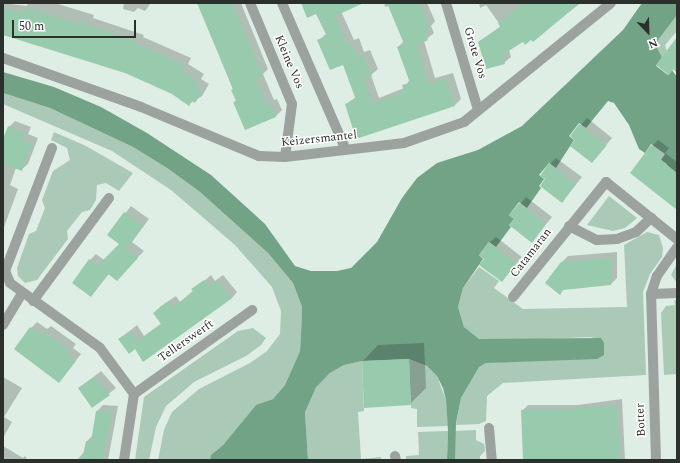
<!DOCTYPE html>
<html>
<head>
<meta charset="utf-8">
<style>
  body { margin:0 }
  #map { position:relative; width:680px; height:463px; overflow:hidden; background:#deeee4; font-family:Spectral,serif }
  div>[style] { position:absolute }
  .green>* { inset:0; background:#aac9b6 }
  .water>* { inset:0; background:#72a387 }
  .shadow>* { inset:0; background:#0003 }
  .building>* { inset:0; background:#98cbad }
  .street>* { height:10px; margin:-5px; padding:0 5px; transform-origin:5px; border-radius:5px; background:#9ca29e }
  span { translate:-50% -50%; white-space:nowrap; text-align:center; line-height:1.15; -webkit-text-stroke:3px #fff; paint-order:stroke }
  .street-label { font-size:12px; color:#2b302d }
  .frame { position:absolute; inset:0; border:4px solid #2b302d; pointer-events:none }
  .north { position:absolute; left:628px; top:12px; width:40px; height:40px; -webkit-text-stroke:3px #fff; paint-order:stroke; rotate:157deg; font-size:11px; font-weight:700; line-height:16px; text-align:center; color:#2b302d }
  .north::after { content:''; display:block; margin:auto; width:14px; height:18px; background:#2b302d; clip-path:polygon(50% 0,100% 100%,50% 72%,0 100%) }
  .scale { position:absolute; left:12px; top:20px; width:124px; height:18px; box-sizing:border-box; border:2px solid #2b302d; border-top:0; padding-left:5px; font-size:12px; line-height:14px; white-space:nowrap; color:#2b302d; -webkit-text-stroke:3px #fff; paint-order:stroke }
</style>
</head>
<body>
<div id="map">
  <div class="green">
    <i style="clip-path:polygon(677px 15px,677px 31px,665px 45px,667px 51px,662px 57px,655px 44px)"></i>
    <i style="clip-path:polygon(3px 93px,50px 108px,133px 147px,167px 168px,200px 192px,268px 253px,293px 283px,302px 307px,301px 334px,300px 351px,285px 385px,273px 399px,256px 405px,223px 445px,211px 455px,210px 460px,158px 460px,164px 430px,172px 412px,199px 389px,250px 363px,267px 351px,280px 334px,281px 311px,272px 287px,235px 245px,171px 190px,112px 151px,3px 104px)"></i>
    <i style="clip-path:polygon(54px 132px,86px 146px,133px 173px,119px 191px,106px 183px,97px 185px,96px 200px,90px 210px,82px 212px,67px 231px,68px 239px,37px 280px,25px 283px,18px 276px,17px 268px,29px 234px,36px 231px,45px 208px,42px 200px,53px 171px,70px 160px,67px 148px,51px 140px)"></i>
    <i style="clip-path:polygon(609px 196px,637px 218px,625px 228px,613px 231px,587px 225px)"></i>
    <i style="clip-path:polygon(647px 232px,659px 235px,663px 248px,662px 257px,650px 274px,643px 292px,646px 375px,503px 383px,487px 396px,486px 421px,479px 424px,456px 425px,461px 398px,479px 367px,486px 363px,604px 355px,604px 343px,591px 337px,486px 341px,474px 337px,464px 327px,458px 307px,463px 288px,479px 267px,499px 281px,494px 288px,523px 309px,627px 307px,624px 245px)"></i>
    <i style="clip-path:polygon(677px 264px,677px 283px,671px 275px)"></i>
    <i style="clip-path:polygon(674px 300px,677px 300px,677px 374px,664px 375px,661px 313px,666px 306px,675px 305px)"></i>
    <i style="clip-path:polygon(253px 328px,266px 338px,261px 345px,246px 356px,194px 382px,166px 406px,156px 427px,149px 460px,135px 460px,144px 397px,238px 331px)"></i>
    <i style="clip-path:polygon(409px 359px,427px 366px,437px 376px,446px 400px,448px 426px,417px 427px,417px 409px,411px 408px,411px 405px)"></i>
    <i style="clip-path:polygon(362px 361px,364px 411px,358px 412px,361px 459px,381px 457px,381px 460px,308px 460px,305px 412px,309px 398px,315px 387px,330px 373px,344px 365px)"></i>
    <i style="clip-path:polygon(476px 430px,476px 440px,484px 444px,485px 451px,480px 456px,480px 460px,455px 460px,455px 431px)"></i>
    <i style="clip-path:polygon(448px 431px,447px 460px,406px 460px,406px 456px,419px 455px,418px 432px)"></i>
  </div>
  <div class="water">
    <i style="clip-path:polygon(642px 3px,677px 3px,677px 15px,655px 44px,662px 57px,656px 66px,668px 75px,672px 70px,677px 77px,677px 179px,663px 169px,667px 164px,661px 160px,665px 154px,651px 144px,645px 153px,639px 149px,629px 125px,614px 103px,608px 101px,586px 128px,579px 123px,569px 136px,574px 140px,556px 168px,549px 163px,539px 175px,544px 179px,539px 186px,541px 188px,527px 208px,519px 202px,509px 215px,514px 219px,509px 225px,511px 227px,496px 247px,489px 242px,479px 255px,483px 259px,463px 288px,458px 307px,464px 327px,479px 339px,601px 338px,604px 343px,604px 355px,597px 359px,486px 363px,479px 367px,461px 398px,456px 423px,455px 460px,447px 460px,448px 431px,446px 400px,443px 388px,437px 376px,427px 366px,409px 359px,362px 361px,344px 365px,330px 373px,316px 387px,305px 412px,308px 460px,210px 460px,211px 455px,223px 445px,256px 405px,273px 399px,285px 385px,300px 351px,301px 334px,302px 307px,293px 283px,268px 253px,200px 192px,167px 168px,133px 147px,50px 108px,3px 93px,3px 72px,54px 87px,101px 107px,147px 133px,211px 175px,265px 224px,295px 266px,311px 271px,337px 271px,351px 268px,377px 242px,402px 198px,417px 178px,437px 163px,478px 150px,522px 126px,623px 30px)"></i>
  </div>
  <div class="shadow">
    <i style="clip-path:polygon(3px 3px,27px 6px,28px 3px,55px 3px,94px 15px,93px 18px,144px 35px,143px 37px,191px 58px,188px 64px,204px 74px,201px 79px,209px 84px,202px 96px,189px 104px,172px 93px,125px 72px,3px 34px)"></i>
    <i style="clip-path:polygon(124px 3px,151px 3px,145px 11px,138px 8px,134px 12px,123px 9px)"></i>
    <i style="clip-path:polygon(198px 3px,241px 3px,268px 69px,263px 74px,274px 100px,277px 99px,282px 110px,276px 116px,246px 129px,234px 102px,237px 99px)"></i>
    <i style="clip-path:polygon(303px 3px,345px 3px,341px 11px,354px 40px,359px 38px,364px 52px,370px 50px,378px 69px,371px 75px,379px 98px,404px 88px,410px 79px,398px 47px,404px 41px,389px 6px,385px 7px,384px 3px,427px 3px,435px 21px,431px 26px,434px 33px,424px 41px,435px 78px,453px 73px,461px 99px,455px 105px,346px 104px,356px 97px,344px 63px,319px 40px,326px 34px,316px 13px)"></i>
    <i style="clip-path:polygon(479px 3px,581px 3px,531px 39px,523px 41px,509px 50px,511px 57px,504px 63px,479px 42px,501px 26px,486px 5px,480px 8px)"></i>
    <i style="clip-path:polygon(677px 40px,677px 73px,673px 69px)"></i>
    <i style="clip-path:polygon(587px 118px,612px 138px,592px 162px,571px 136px)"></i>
    <i style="clip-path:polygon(15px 121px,31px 127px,28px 134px,38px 138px,28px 164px,21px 170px,16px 168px,10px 185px,18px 189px,3px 230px,3px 142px,9px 127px)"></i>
    <i style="clip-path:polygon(658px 140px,669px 148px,665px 153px,677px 162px,677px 209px,652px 146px)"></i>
    <i style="clip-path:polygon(556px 158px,582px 177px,562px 202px,546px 179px,550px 164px)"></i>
    <i style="clip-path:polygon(526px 197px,552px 217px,532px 241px,511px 215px)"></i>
    <i style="clip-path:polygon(131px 206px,149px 219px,132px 242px,144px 251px,116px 279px,109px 274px,91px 296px,90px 260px,96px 254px,104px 260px,120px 244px,108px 235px)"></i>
    <i style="clip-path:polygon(496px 237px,522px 257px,502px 281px,486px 258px,489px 243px)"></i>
    <i style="clip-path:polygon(617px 252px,617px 278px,611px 284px,564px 289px,562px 262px,568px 256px)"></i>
    <i style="clip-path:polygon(211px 275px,215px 281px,223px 275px,237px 292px,231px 299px,135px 348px,120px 339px,137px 325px,144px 336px,162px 323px,154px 313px,161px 306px,176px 296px,180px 302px)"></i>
    <i style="clip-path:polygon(37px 322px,47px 329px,51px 326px,76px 344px,73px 348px,81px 354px,59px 382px,31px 328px)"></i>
    <i style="clip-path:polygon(424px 343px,426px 388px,410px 404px,363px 361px,378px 345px)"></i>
    <i style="clip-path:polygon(101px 371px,116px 388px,92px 407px,79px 388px)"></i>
    <i style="clip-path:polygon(3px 377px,22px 388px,4px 417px,12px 422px,3px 438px)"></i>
    <i style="clip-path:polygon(622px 399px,625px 460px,524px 460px,522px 411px,528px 405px,578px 405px)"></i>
    <i style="clip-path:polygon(103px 405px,118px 406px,108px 460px,77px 460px,85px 451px,87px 441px,93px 435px,97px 411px)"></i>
    <i style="clip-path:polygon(3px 446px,23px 458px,25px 456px,28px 460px,3px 460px)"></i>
  </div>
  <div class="building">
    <i style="clip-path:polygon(197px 3px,232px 3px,263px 76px,256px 80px,267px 106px,271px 104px,276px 117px,245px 130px,233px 102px,238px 105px,231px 90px,233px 89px)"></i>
    <i style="clip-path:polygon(301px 3px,364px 3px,335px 16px,347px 45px,352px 43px,358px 57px,363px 55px,372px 76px,364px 78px,373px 103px,398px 95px,397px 93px,404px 91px,402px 85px,410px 83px,397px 47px,404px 44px,387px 3px,419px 3px,430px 28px,425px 33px,428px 40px,417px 45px,429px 84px,446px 78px,455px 106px,356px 139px,345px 104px,356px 100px,343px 65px,330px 70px,317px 40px,327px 36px,316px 14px,307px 18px)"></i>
    <i style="clip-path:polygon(523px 3px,580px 3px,533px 42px,531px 40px,525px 45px,523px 42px,502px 55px,505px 64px,486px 69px,478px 42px,500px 27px,498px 23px)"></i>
    <i style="clip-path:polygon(26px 7px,78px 24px,78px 21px,138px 42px,137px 44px,185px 65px,182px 71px,198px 81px,195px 86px,203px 91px,195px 103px,192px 101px,189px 106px,172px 94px,125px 73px,3px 35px,3px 8px,24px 13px)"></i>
    <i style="clip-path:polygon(677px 37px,677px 64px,669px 75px,656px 65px)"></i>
    <i style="clip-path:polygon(579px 124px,607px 145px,592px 163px,570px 146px,575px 140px,570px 136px)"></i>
    <i style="clip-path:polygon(8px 126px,25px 133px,23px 141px,32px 144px,22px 171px,3px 164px,3px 139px)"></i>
    <i style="clip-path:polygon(651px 145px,663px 155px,660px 159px,677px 173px,677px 210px,630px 173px)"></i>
    <i style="clip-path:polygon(549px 163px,576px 184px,562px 203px,540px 186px,545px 179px,540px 176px)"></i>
    <i style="clip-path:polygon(519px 203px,546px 224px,532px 243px,509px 225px,514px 219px,509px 215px)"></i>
    <i style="clip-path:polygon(124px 212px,143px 226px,126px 249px,138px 258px,117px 281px,108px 274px,91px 297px,72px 283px,89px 259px,97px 266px,119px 244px,107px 235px)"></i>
    <i style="clip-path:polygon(489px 242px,516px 263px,502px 282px,479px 265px,484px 259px,479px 255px)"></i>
    <i style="clip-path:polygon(611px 258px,611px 285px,563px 290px,560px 295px,545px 283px,561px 262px)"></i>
    <i style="clip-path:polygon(204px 280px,209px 286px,217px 280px,231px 299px,143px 362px,135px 349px,129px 354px,118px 339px,130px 331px,138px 341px,161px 324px,153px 313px,169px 301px,173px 307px,194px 292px,191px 289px)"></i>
    <i style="clip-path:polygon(30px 327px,41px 335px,43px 331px,70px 351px,67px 355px,76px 361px,59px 383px,14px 349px)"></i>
    <i style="clip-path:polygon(409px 359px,411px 405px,364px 408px,362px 361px)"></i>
    <i style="clip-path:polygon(94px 377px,110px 395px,92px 408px,78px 388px)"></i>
    <i style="clip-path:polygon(617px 405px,620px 460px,523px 460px,521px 410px,573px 410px,573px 408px)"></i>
    <i style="clip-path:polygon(96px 411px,112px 412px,103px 460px,82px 460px,86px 441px,91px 442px)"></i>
  </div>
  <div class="street">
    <i style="left:250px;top:3px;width:109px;rotate:67.4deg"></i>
    <i style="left:292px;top:104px;width:53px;rotate:97.5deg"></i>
    <i style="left:282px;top:3px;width:160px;rotate:66.5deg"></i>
    <i style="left:446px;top:3px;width:112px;rotate:73.3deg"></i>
    <i style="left:3px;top:58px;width:146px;rotate:19.5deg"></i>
    <i style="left:141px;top:107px;width:128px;rotate:22.6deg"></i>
    <i style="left:259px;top:156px;width:26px;rotate:2deg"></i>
    <i style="left:285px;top:157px;width:120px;rotate:-6.7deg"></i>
    <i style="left:404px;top:143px;width:64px;rotate:-19.3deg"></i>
    <i style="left:464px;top:122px;width:189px;rotate:-39deg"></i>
    <i style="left:52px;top:148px;width:132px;rotate:110.9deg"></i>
    <i style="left:5px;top:271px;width:13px;rotate:67deg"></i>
    <i style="left:10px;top:283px;width:111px;rotate:35.8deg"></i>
    <i style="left:100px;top:348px;width:57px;rotate:53.5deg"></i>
    <i style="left:134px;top:394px;width:67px;rotate:98.6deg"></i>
    <i style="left:569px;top:226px;width:31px;rotate:27deg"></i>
    <i style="left:597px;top:240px;width:20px;rotate:-3deg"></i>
    <i style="left:617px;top:239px;width:20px;rotate:-20deg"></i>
    <i style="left:636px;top:232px;width:21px;rotate:-43deg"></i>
    <i style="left:651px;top:294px;width:26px;rotate:-2deg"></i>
    <i style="left:513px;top:297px;width:148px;rotate:-51deg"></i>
    <i style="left:606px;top:182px;width:91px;rotate:38.8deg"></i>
    <i style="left:33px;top:301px;width:128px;rotate:-53.6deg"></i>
    <i style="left:3px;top:325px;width:37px;rotate:-59deg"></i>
    <i style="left:134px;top:394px;width:145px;rotate:-35.4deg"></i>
    <i style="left:489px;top:428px;width:32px;rotate:85deg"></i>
    <i style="left:395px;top:456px;width:4px;rotate:76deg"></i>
    <i style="left:656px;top:460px;width:166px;rotate:-91.7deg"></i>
    <i style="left:651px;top:294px;width:19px;rotate:-72deg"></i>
    <i style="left:657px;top:276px;width:35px;rotate:-55deg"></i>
  </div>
  <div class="street-label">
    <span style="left:475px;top:53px;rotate:73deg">Grote Vos</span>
    <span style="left:289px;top:62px;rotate:67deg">Kleine Vos</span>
    <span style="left:319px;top:139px;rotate:-6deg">Keizersmantel</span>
    <span style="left:531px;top:253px;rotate:-52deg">Catamaran</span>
    <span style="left:186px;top:341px;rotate:-35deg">Tellerswerft</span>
    <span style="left:641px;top:420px;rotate:-93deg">Botter</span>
  </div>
  <div class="frame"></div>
  <div class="north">N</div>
  <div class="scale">50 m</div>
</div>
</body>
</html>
